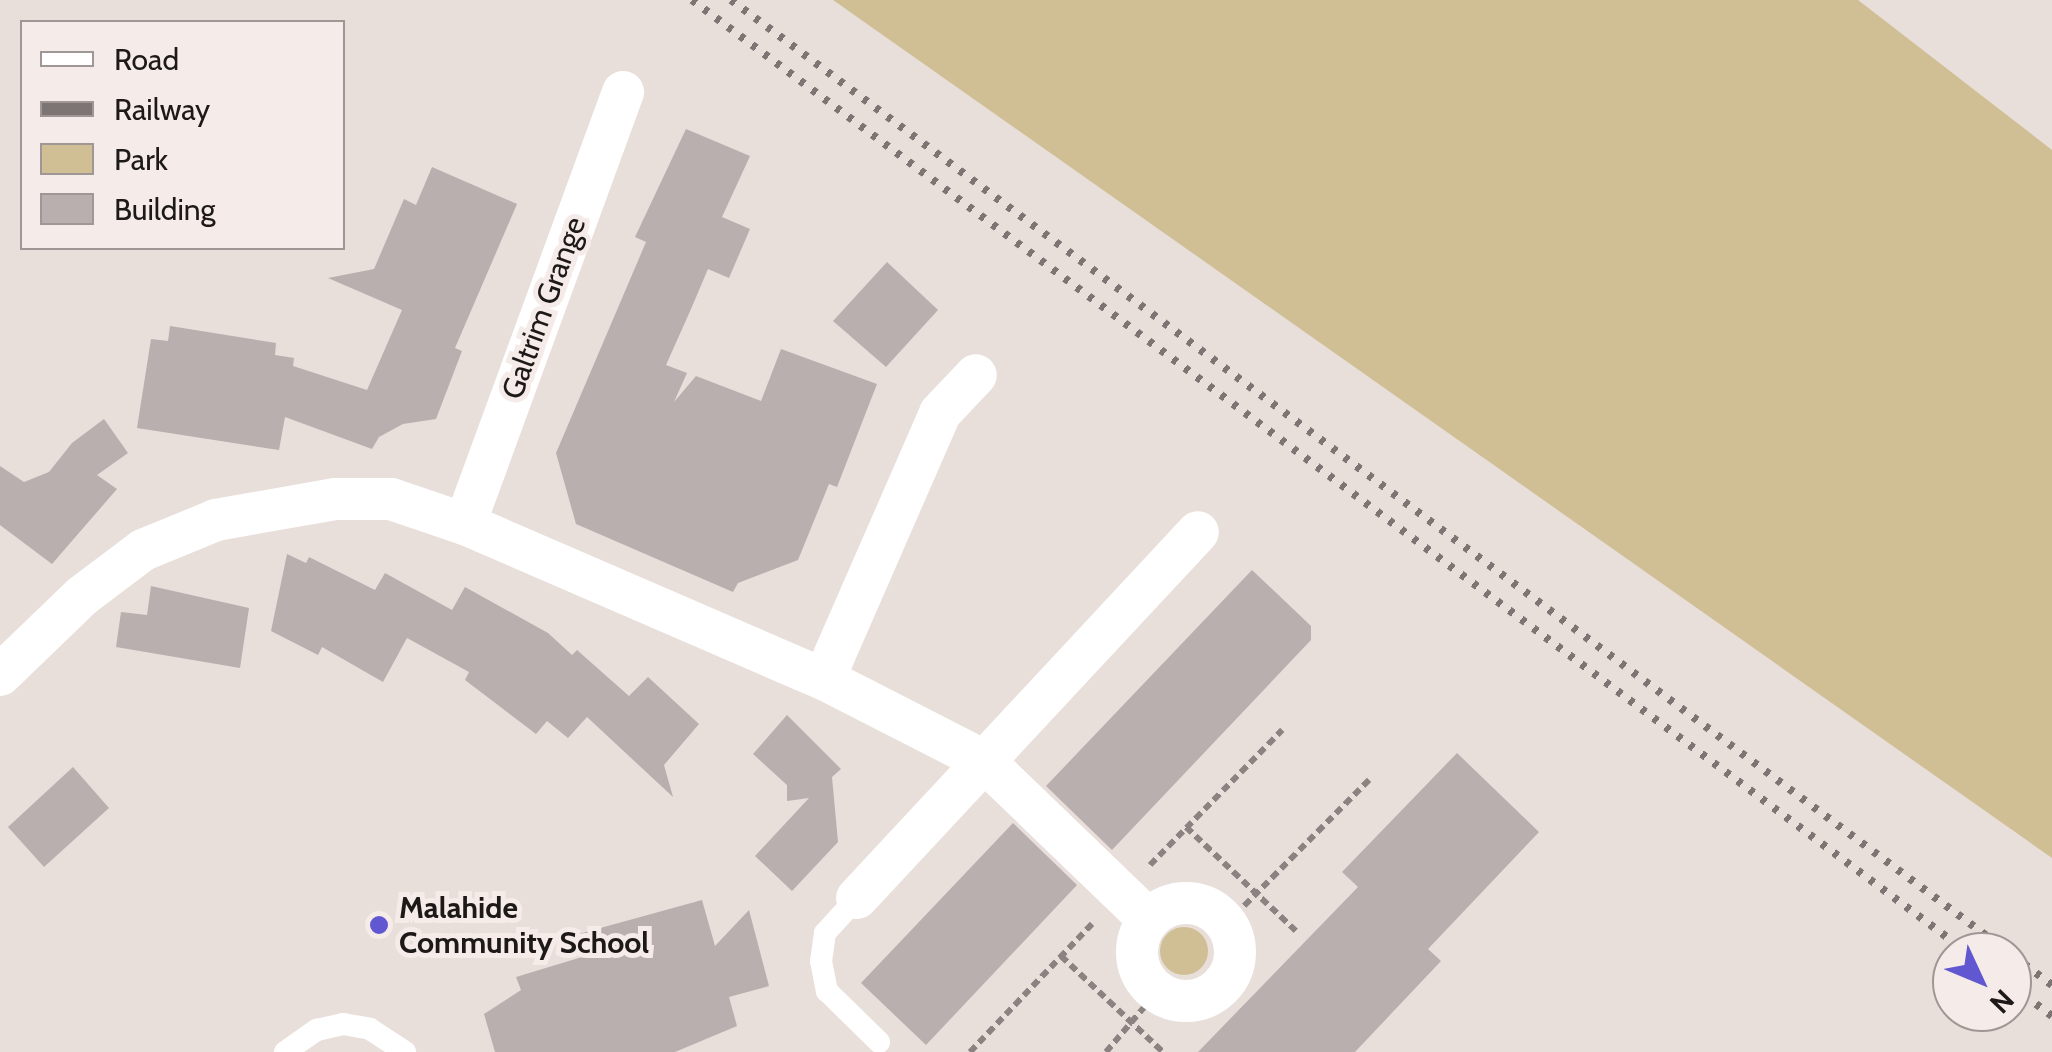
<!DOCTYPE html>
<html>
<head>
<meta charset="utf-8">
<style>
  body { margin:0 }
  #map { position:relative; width:2052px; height:1052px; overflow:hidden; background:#e8deda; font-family:Cabin,sans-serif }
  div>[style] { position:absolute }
  .green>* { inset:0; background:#d0bf94 }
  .round { border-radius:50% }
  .building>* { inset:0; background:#b9afaf }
  .path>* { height:6px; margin-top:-3px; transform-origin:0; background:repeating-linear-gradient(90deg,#8b8381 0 8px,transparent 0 13px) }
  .service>* { height:22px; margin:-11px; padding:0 11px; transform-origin:11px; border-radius:11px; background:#fff }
  .minor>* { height:42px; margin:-21px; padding:0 21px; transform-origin:21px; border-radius:21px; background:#fff }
  .minor>.ring { margin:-21px; padding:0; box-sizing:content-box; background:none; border:42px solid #fff; border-radius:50% }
  .rail>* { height:8px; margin-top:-4px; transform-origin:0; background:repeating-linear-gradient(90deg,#7c7573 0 5px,transparent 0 15px) }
  .dots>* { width:28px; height:28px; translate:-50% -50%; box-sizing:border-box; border:5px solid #f5ebe8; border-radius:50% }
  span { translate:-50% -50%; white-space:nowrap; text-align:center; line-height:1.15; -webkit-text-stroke:10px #f5ebe8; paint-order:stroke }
  .street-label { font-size:30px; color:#1d1918 }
  .poi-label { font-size:30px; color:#1d1918; font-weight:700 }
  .left { translate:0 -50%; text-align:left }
  .legend { position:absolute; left:20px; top:20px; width:325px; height:230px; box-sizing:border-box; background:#f5ebe8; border:2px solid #9f9795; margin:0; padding:12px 18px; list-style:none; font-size:30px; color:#1d1918 }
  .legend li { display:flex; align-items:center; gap:20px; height:50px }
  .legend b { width:50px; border:2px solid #9f9795 }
  .north { position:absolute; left:1932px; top:932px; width:100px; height:100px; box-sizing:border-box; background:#f5ebe8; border:2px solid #9f9795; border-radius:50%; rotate:134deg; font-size:28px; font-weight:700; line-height:40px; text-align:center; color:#1d1918 }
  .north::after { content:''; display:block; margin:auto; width:35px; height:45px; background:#6157d0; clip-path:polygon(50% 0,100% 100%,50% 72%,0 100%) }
</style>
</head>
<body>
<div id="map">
  <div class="green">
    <i style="clip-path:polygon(833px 0,1858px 0,2052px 150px,2052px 858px)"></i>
    <i class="round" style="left:1160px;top:927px;width:48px;height:48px"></i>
  </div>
  <div class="building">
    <i style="clip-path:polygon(686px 129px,750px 156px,722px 217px,750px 229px,729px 278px,708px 269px,691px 309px,666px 365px,687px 373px,674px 402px,696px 376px,761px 401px,781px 349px,877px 384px,837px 487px,829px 484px,798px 560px,738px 583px,733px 592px,576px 524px,556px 453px,646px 242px,635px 237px)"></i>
    <i style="clip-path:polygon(432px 167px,517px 204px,455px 348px,462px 351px,436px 419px,403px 424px,379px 437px,372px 449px,285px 417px,279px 450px,137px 428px,151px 339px,168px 341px,170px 326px,276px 343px,275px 355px,294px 358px,293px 366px,367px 390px,402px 310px,328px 278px,374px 269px,404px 199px,416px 205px)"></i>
    <i style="clip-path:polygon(887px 262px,938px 310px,886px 367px,833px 321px)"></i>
    <i style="clip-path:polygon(104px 419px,128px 453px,97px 475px,117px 489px,52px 564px,0 525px,0 466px,24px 482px,49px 472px,72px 443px)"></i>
    <i style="clip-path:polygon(287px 554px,306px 563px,309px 557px,375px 590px,385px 573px,452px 610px,465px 587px,548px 633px,572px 655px,577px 650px,629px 696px,648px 677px,699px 724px,664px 765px,673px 797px,587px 717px,568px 738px,547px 721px,536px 734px,465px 680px,469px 672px,407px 638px,383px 682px,322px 647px,318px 655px,271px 631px)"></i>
    <i style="clip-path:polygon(1252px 570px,1311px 626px,1311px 640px,1112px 850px,1046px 786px)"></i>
    <i style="clip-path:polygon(151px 586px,249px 608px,240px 668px,116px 647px,121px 612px,147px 615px)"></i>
    <i style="clip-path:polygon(787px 715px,841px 769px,832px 777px,838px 842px,792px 891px,755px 856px,809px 798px,787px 801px,787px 785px,753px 754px)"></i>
    <i style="clip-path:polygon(1457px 753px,1539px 832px,1428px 949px,1441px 961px,1355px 1052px,1198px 1052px,1358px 887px,1342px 872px)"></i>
    <i style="clip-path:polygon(73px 767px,109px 808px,44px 867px,8px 827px)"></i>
    <i style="clip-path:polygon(1013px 823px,1077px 885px,926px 1045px,861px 983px)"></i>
    <i style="clip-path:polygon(702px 900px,715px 946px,749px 910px,769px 986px,729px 997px,737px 1026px,675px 1052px,495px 1052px,484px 1014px,521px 990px,516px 977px,582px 957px,575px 935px)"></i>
  </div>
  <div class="path">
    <i style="left:1186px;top:827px;width:153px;rotate:43.4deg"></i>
    <i style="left:1150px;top:865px;width:189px;rotate:-45.6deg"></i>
    <i style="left:1226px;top:924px;width:203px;rotate:-45.2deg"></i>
    <i style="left:1061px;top:956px;width:140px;rotate:43.3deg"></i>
    <i style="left:970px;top:1052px;width:177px;rotate:-46.4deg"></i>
    <i style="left:1106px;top:1052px;width:79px;rotate:-49.6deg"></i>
  </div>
  <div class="service">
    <i style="left:857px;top:898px;width:47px;rotate:132.4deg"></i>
    <i style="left:825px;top:933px;width:28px;rotate:98deg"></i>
    <i style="left:821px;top:961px;width:31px;rotate:79deg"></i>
    <i style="left:827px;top:991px;width:73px;rotate:44.4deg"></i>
    <i style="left:285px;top:1052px;width:39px;rotate:-35deg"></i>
    <i style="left:317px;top:1030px;width:27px;rotate:-13deg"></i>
    <i style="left:343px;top:1024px;width:27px;rotate:10deg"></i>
    <i style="left:370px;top:1029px;width:42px;rotate:33.3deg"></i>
  </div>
  <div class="minor">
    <i style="left:465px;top:524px;width:460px;rotate:-69.9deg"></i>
    <i style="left:0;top:675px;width:114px;rotate:-43.9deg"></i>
    <i style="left:82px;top:596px;width:76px;rotate:-37deg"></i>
    <i style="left:143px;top:550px;width:79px;rotate:-22.3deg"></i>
    <i style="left:216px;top:520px;width:121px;rotate:-10deg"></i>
    <i style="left:335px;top:499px;width:56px"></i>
    <i style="left:391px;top:499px;width:78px;rotate:18.7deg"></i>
    <i style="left:465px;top:524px;width:391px;rotate:23.4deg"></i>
    <i style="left:824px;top:679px;width:180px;rotate:27.1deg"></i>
    <i style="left:984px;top:761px;width:229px;rotate:43.9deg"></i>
    <i style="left:824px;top:679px;width:290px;rotate:-66.4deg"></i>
    <i style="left:940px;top:413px;width:52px;rotate:-46.5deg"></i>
    <i style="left:857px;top:898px;width:500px;rotate:-47.03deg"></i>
    <i class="ring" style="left:1137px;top:903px;width:56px;height:56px"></i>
  </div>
  <div class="rail">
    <i style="left:692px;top:0;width:1591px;rotate:36.75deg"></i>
    <i style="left:731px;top:0;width:1593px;rotate:36.7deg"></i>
    <i style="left:2012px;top:955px;width:50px;rotate:36.9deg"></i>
    <i style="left:2012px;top:986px;width:50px;rotate:36.9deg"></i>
  </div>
  <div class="dots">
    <i style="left:379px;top:925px;background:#6157d0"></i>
  </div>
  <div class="street-label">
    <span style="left:544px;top:308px;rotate:-70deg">Galtrim Grange</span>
  </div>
  <div class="poi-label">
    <span class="left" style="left:399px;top:925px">Malahide<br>Community School</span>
  </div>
  <ul class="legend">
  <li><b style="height:12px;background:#fff"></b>Road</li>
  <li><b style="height:12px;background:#7c7573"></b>Railway</li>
  <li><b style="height:28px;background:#d0bf94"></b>Park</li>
  <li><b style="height:28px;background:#b9afaf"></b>Building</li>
  </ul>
  <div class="north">N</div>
</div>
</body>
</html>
